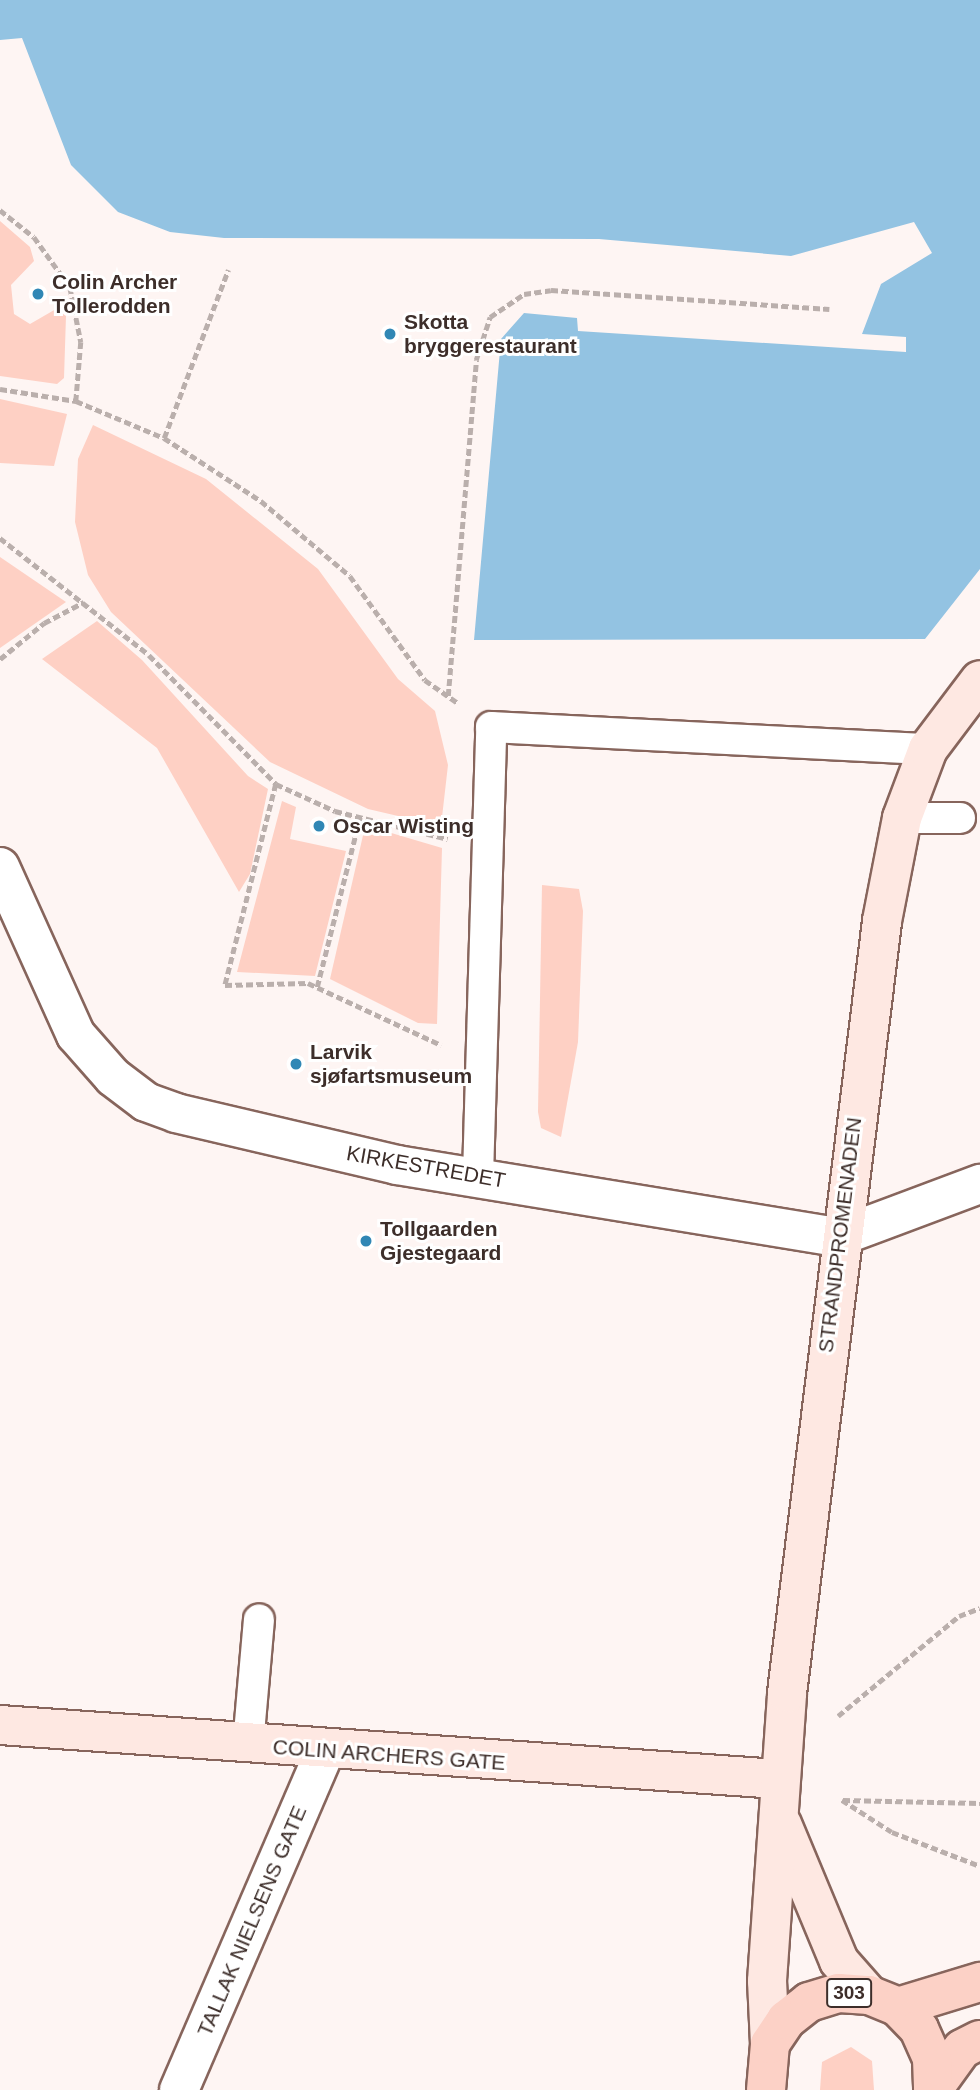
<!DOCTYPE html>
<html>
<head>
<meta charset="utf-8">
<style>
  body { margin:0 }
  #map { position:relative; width:980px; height:2090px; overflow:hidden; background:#fef5f3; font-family:Arial,sans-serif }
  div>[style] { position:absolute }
  .green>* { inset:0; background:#fed0c4 }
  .water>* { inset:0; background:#93c3e2 }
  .path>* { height:4.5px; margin-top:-2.25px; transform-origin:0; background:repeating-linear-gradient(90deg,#baafac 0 7px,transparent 0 10.5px) }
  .roads { filter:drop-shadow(2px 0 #87655c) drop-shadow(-2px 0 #87655c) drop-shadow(0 2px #87655c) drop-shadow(0 -2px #87655c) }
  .service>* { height:30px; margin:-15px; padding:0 15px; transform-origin:15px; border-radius:15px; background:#fff }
  .minor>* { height:38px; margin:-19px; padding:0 19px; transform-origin:19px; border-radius:19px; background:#fff }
  .secondary>* { height:38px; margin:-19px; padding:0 19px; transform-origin:19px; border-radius:19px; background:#fee8e2 }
  .primary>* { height:38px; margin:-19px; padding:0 19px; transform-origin:19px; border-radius:19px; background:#fcd1c6 }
  .dots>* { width:19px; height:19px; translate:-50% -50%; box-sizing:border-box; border:4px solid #fff; border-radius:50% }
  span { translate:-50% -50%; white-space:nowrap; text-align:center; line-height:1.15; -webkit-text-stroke:6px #fff; paint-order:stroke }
  .shield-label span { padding:2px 5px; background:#fff; border:2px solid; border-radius:5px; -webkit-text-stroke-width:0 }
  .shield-label { font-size:19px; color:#3d2e2a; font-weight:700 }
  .poi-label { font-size:21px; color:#3d2e2a; font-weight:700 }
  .left { translate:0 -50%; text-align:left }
  .street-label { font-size:21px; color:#3d2e2a }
</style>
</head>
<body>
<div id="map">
  <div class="green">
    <i style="clip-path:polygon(0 221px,30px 247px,34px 261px,11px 285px,14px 314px,30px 324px,56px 309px,66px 316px,64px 378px,57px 384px,0 376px)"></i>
    <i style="clip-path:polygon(0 399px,67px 414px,54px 466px,0 463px)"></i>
    <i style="clip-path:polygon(93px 425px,206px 479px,318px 569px,398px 679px,435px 711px,448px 765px,441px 826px,368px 809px,270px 762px,111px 612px,88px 575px,75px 522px,78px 459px)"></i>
    <i style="clip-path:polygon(0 557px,66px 602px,0 648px)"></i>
    <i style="clip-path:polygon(97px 621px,142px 660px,248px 776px,268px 789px,250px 874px,239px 892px,157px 748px,42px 659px)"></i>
    <i style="clip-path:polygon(282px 801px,296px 807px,290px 839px,346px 851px,315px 976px,237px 972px)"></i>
    <i style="clip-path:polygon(371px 827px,442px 848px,437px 1024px,418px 1023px,330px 979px,364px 831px)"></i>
    <i style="clip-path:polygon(542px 885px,579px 889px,583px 911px,578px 1042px,561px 1137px,541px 1128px,538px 1112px)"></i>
    <i style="clip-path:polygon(851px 2047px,872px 2061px,874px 2090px,820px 2090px,822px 2062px)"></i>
  </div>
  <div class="water">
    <i style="clip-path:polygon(0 0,980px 0,980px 569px,925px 639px,474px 640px,501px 339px,524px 313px,577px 318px,578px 331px,906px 352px,906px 337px,862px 334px,881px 284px,932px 253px,914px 222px,791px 256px,599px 239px,224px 238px,170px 232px,118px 212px,71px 165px,22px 38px,0 40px)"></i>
  </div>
  <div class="path">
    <i style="left:0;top:210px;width:43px;rotate:38.5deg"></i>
    <i style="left:34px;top:237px;width:62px;rotate:54.2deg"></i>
    <i style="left:70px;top:287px;width:56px;rotate:78.7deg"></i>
    <i style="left:81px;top:342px;width:59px;rotate:94.8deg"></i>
    <i style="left:0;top:389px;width:77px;rotate:9deg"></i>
    <i style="left:76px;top:401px;width:95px;rotate:22.8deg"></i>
    <i style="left:164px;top:438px;width:116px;rotate:33deg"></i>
    <i style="left:261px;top:501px;width:116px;rotate:40.1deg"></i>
    <i style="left:350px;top:576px;width:128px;rotate:54.2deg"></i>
    <i style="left:425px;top:680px;width:40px;rotate:34.9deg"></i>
    <i style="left:164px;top:438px;width:180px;rotate:-69.1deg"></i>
    <i style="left:0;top:538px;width:189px;rotate:38.1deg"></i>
    <i style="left:149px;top:655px;width:181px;rotate:45.4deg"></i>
    <i style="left:276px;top:784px;width:65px;rotate:24.6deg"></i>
    <i style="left:335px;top:811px;width:116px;rotate:13.9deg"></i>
    <i style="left:0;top:659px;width:57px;rotate:-39.3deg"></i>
    <i style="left:44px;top:623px;width:45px;rotate:-27.7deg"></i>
    <i style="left:448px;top:696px;width:337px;rotate:-85.2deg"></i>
    <i style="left:476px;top:360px;width:45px;rotate:-72deg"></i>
    <i style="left:490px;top:317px;width:41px;rotate:-34.1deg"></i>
    <i style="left:524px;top:294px;width:27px;rotate:-8deg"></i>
    <i style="left:551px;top:290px;width:279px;rotate:3.9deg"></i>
    <i style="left:276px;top:784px;width:207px;rotate:104.2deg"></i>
    <i style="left:225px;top:985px;width:83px;rotate:-1.4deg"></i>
    <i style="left:308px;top:983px;width:147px;rotate:25deg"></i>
    <i style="left:317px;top:987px;width:175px;rotate:-75.8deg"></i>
    <i style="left:838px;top:1716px;width:157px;rotate:-39.6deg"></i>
    <i style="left:959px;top:1616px;width:22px;rotate:-21deg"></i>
    <i style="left:842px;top:1800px;width:59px;rotate:32.6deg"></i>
    <i style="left:892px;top:1832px;width:94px;rotate:21.1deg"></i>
    <i style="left:843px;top:1800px;width:137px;rotate:1.3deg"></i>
  </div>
  <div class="roads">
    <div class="service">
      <i style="left:902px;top:818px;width:58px"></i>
      <i style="left:478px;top:1176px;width:449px;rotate:-88.3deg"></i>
      <i style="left:491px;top:727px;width:438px;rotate:2.9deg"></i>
      <i style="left:248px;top:1745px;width:126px;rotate:-85deg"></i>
    </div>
    <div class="minor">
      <i style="left:0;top:867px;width:184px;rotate:65.7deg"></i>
      <i style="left:76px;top:1035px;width:56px;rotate:48.6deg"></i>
      <i style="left:113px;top:1077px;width:41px;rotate:37.1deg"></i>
      <i style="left:146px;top:1102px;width:32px;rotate:20deg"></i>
      <i style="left:176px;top:1113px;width:227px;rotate:13.2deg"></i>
      <i style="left:397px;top:1165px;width:447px;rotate:9.3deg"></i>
      <i style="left:838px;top:1237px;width:152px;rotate:-20.5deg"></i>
      <i style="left:179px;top:2090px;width:369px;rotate:-66.7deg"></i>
    </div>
    <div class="secondary">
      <i style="left:0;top:1725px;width:781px;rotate:3.97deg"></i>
      <i style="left:782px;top:1824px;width:148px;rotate:67.4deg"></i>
      <i style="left:839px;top:1961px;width:45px;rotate:48.6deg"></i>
      <i style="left:770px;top:2044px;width:63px;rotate:-92.7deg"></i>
      <i style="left:767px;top:1981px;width:289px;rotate:-86deg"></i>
      <i style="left:787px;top:1693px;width:778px;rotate:-82.98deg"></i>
      <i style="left:882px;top:921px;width:105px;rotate:-79deg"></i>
      <i style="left:902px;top:818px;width:74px;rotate:-69.4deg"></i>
      <i style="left:928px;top:749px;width:86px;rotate:-53deg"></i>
    </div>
    <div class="primary">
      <i style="left:898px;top:2007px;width:86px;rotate:-17deg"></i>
      <i style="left:933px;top:2089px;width:49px;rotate:-54.1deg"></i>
      <i style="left:962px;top:2049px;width:20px;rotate:-27deg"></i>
      <i style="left:766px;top:2090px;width:46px;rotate:-85deg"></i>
      <i style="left:770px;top:2044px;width:29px;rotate:-56deg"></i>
      <i style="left:786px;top:2020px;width:29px;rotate:-38deg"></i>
      <i style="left:809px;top:2002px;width:31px;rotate:-17deg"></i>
      <i style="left:839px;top:1993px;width:30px;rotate:4deg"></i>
      <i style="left:869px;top:1995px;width:31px;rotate:22deg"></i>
      <i style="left:898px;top:2007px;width:30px;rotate:46deg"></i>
      <i style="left:919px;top:2029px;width:32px;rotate:66deg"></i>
      <i style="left:932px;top:2058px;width:32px;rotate:88deg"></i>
    </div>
  </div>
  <div class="dots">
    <i style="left:38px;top:294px;background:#3087b5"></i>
    <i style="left:390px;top:334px;background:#3087b5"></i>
    <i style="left:319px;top:826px;background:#3087b5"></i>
    <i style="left:296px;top:1064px;background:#3087b5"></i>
    <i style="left:366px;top:1241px;background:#3087b5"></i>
  </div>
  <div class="shield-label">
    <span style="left:849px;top:1993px">303</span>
  </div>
  <div class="poi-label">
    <span class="left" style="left:52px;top:294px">Colin Archer<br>Tollerodden</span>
    <span class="left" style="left:404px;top:334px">Skotta<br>bryggerestaurant</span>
    <span class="left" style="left:333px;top:826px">Oscar Wisting</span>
    <span class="left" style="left:310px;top:1064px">Larvik<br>sjøfartsmuseum</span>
    <span class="left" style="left:380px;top:1241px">Tollgaarden<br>Gjestegaard</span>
  </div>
  <div class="street-label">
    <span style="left:426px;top:1167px;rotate:10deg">KIRKESTREDET</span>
    <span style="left:840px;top:1235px;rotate:-83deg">STRANDPROMENADEN</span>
    <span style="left:389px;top:1755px;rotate:4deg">COLIN ARCHERS GATE</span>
    <span style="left:252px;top:1921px;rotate:-67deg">TALLAK NIELSENS GATE</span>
  </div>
</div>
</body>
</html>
